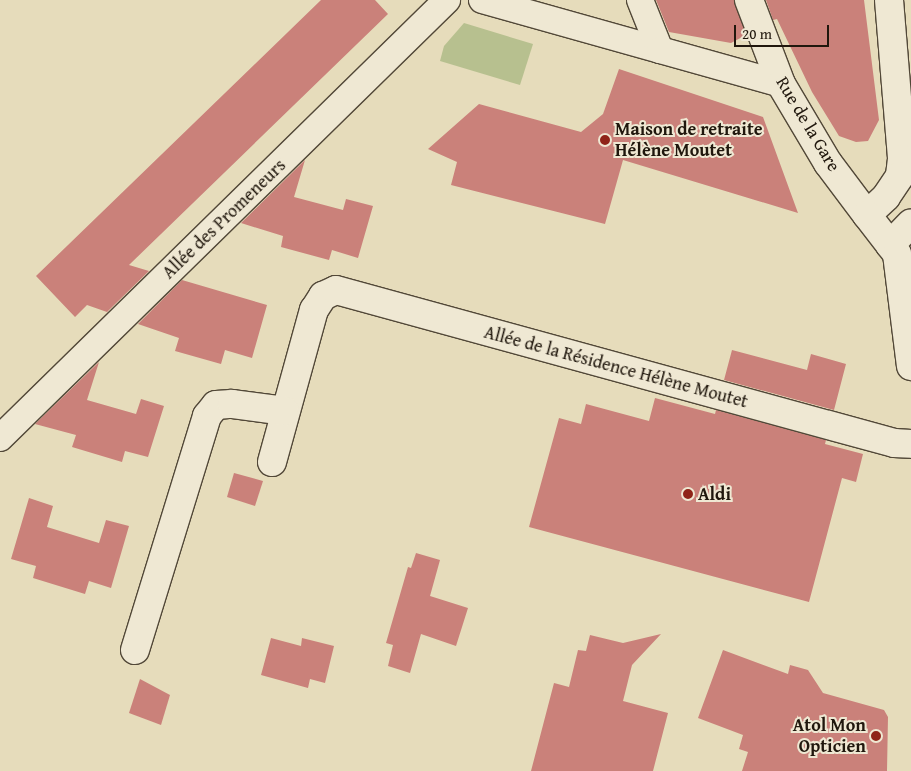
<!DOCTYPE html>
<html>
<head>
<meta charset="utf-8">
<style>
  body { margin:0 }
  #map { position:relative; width:911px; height:771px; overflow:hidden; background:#e6dcbb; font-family:"Gentium Book Plus",serif }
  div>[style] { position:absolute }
  .green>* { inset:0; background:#b7c08f }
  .building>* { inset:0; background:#ca817a }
  .roads { filter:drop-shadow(1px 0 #524838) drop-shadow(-1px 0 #524838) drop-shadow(0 1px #524838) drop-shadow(0 -1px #524838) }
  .pedestrian>* { height:26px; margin:-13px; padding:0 13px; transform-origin:13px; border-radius:13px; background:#efe8d3 }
  .minor>* { height:28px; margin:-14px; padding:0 14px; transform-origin:14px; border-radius:14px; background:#efe8d3 }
  .tertiary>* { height:28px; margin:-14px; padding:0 14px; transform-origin:14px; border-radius:14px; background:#efe8d3 }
  .dots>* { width:14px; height:14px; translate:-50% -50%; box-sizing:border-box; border:2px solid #efe8d3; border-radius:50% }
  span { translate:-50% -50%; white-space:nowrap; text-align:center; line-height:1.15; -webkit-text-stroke:4px #efe8d3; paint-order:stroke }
  .street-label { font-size:18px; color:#20170d }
  .poi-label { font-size:18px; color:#20170d; font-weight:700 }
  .left { translate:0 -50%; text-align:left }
  .right { translate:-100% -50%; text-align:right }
  .scale { position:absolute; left:734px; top:25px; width:95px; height:22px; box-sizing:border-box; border:2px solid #20170d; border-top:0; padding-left:6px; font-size:15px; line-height:18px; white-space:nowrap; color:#20170d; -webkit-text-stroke:4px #efe8d3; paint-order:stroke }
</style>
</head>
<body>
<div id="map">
  <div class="green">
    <i style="clip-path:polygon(464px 23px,533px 44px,520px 85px,440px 61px,444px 46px)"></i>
  </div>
  <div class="building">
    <i style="clip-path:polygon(321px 0,375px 0,388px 14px,129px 265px,149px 271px,107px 312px,87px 305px,75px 317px,36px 276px)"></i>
    <i style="clip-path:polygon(656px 0,734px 0,746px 35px,731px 43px,669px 32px)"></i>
    <i style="clip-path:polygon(766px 0,864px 0,879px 120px,868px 141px,856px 142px,839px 136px,812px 92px,777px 19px,773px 20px)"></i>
    <i style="clip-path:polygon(619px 69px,763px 117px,798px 213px,623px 160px,605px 224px,451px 185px,457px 162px,428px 149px,479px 104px,581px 132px,603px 114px)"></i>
    <i style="clip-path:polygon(305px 160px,294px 197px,343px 210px,346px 199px,373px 206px,358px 258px,332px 250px,329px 260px,281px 247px,283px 236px,241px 223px)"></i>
    <i style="clip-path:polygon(182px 280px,267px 305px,252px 358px,225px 350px,221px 364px,175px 351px,179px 338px,138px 324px)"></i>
    <i style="clip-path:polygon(732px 350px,807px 370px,811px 354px,846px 364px,834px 410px,724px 380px)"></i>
    <i style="clip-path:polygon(99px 362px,87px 400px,136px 414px,141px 399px,164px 406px,148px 457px,125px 451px,122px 462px,72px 447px,76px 435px,35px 424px)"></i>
    <i style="clip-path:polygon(655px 398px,715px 414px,716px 410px,826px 440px,825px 444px,863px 454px,856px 482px,842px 478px,809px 602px,529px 527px,559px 418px,581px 424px,586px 404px,649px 421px)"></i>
    <i style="clip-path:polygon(234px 473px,263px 481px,255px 506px,227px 497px)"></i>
    <i style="clip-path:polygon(29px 498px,53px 506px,47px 527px,99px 543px,106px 520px,129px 526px,111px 588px,89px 581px,85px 594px,33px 578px,36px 566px,11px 559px)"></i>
    <i style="clip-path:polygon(416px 553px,440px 560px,430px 596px,468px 608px,456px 646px,421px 634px,410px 673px,388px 666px,393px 645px,386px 643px,408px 567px,411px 568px)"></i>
    <i style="clip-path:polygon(661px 634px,632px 665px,623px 701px,668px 713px,653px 771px,531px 771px,554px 683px,569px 687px,578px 650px,586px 651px,590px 635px,623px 643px)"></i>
    <i style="clip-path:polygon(271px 638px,301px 646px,302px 638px,334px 646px,325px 683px,310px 679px,308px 688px,261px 675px)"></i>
    <i style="clip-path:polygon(723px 650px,788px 674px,790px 665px,808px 670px,823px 693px,884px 710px,888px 717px,887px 771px,742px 771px,748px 752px,739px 749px,743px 735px,698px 718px)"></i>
    <i style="clip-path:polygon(140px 679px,170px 695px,161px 725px,129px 713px)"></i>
  </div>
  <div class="roads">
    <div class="pedestrian">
      <i style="left:482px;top:0;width:185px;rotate:15.7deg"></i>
      <i style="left:640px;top:0;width:54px;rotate:68.2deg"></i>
      <i style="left:660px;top:50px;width:126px;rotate:15.7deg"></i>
      <i style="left:0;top:438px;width:626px;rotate:-44.42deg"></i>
    </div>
    <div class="minor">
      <i style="left:749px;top:0;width:90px;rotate:69.1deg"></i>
      <i style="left:781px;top:84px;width:92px;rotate:59.3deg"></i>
      <i style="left:828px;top:163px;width:65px;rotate:53.1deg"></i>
      <i style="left:890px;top:245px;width:30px;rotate:-46deg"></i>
      <i style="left:272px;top:462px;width:158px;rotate:-74.6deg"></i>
      <i style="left:314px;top:310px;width:17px;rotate:-57deg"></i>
      <i style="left:323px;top:296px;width:14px;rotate:-25deg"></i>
      <i style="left:336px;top:290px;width:579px;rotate:15.33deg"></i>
      <i style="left:894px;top:443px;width:17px;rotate:3deg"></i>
      <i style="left:135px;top:650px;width:245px;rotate:-72.9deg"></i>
      <i style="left:207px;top:416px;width:14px;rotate:-51deg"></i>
      <i style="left:216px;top:405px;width:16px;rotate:-4deg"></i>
      <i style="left:232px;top:404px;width:53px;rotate:7.5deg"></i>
    </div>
    <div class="tertiary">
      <i style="left:889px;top:0;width:160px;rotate:85.3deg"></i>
      <i style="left:902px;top:159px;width:17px;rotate:97deg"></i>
      <i style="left:900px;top:176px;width:25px;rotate:124deg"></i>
      <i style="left:886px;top:197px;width:26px;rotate:137deg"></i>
      <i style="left:867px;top:215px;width:49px;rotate:52.4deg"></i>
      <i style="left:897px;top:254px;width:113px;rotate:82.9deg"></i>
    </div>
  </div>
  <div class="dots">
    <i style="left:605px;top:140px;background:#8f2418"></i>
    <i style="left:688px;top:494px;background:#8f2418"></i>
    <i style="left:876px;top:736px;background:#8f2418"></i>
  </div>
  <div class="street-label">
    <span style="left:808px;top:124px;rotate:59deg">Rue de la Gare</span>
    <span style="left:224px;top:219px;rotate:-44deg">Allée des Promeneurs</span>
    <span style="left:616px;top:367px;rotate:15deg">Allée de la Résidence Hélène Moutet</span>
  </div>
  <div class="poi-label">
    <span class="left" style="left:615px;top:140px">Maison de retraite<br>Hélène Moutet</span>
    <span class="left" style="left:698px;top:494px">Aldi</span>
    <span class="right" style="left:866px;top:736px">Atol Mon<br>Opticien</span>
  </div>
  <div class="scale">20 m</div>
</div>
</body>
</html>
